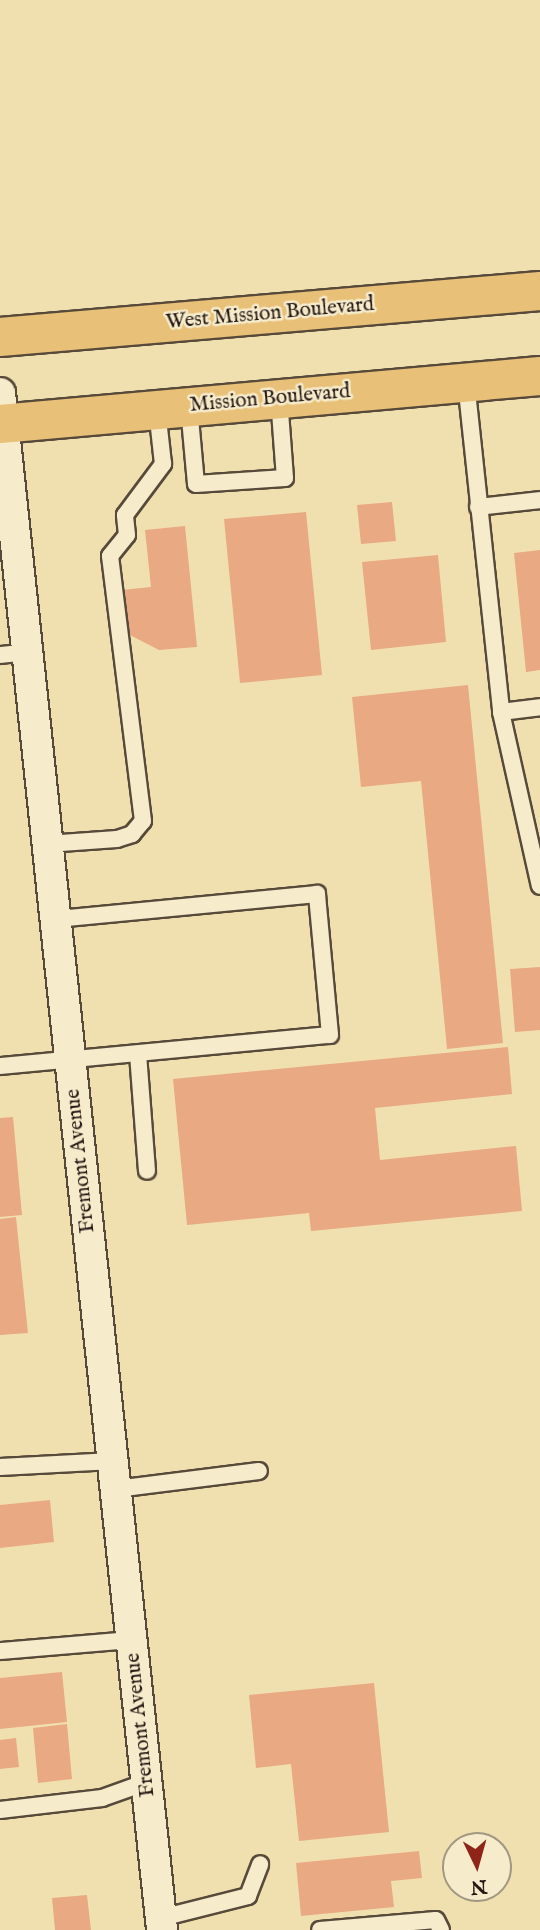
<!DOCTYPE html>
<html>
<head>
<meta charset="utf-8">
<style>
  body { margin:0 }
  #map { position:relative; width:540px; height:1930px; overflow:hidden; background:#f1e0af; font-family:"IM FELL English",serif }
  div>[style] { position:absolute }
  .building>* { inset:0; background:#e9a983 }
  .roads { filter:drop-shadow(2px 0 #574a3a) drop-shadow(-2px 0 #574a3a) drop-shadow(0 2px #574a3a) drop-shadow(0 -2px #574a3a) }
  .service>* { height:16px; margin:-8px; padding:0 8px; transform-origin:8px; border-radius:8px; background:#f6ebcb }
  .minor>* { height:30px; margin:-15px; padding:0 15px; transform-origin:15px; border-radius:15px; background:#f6ebcb }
  .primary>* { height:38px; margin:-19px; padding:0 19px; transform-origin:19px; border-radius:19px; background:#e8c078 }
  span { translate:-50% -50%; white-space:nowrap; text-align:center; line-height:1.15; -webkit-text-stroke:5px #f6ebcb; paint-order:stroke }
  .street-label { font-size:21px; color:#241813 }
  .north { position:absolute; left:442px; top:1832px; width:70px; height:70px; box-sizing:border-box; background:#f6ebcb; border:2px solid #a29781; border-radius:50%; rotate:175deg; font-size:19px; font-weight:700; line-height:28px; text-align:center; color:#241813 }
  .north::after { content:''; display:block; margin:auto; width:24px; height:32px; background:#8f2418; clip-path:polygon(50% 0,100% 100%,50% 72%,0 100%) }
</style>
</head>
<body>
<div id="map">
  <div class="building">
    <i style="clip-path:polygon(392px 502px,396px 541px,361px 544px,357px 505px)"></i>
    <i style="clip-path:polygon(306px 512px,322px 675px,240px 683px,224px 519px)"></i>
    <i style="clip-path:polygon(185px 526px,197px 647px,159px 650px,126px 633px,122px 590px,151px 587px,145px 530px)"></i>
    <i style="clip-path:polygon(540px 550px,540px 670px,526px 672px,514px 553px)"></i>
    <i style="clip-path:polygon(438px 555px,446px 642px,371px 650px,362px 562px)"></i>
    <i style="clip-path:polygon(468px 685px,503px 1043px,447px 1049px,421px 781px,361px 787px,352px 697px)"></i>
    <i style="clip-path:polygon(540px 967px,540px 1030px,515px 1032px,510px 969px)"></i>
    <i style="clip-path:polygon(508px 1047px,512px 1094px,375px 1108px,380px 1160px,516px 1146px,522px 1211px,311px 1231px,309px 1213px,187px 1225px,173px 1079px)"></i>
    <i style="clip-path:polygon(13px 1117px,22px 1215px,0 1217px,0 1118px)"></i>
    <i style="clip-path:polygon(16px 1217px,28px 1333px,0 1335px,0 1219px)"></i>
    <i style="clip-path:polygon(50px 1500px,54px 1542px,0 1548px,0 1505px)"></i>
    <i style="clip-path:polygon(62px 1672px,67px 1722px,0 1729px,0 1678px)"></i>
    <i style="clip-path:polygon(374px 1683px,389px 1832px,299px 1841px,291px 1764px,256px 1768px,249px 1695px)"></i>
    <i style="clip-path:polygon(67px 1724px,72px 1779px,38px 1783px,33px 1728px)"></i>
    <i style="clip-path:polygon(16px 1738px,19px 1767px,0 1769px,0 1740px)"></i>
    <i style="clip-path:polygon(419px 1851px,422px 1878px,391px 1881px,394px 1907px,301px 1916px,296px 1863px)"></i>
    <i style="clip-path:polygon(87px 1895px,91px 1930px,55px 1930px,52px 1898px)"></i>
  </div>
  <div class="roads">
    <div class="service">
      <i style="left:466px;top:382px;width:332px;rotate:83.9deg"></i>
      <i style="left:501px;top:712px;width:178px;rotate:77.4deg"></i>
      <i style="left:189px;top:407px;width:77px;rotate:84.8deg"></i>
      <i style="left:196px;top:484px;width:89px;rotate:-3.9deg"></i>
      <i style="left:285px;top:478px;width:80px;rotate:-94.3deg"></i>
      <i style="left:478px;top:507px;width:62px;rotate:-6.4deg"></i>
      <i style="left:0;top:655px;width:27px;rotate:-6deg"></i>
      <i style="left:501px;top:712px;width:39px;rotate:-7deg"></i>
      <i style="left:47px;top:844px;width:70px;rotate:-4.1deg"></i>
      <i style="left:117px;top:839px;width:16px;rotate:-18deg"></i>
      <i style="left:132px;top:834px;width:17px;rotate:-50deg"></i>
      <i style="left:143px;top:821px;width:267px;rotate:-97.1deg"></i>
      <i style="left:110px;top:556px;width:27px;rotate:-51deg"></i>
      <i style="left:127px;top:535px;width:20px;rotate:-96deg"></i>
      <i style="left:125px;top:515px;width:64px;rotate:-53.3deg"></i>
      <i style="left:163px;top:464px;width:54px;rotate:-96.3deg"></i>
      <i style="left:138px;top:1054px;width:117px;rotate:85.6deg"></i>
      <i style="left:0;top:1066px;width:331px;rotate:-5.4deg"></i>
      <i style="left:330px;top:1035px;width:142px;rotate:-95.3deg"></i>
      <i style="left:317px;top:894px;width:262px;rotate:174.5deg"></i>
      <i style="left:0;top:1467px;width:113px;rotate:-3deg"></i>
      <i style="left:116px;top:1489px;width:144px;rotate:-7.2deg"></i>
      <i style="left:0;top:1651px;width:132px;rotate:-4.8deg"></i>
      <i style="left:0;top:1810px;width:103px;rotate:-6.7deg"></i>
      <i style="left:102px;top:1798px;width:48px;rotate:-19.6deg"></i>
      <i style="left:161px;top:1918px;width:90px;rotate:-14.2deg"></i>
      <i style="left:248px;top:1896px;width:34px;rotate:-69deg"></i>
      <i style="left:320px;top:1930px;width:116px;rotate:-4.9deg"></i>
      <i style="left:436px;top:1920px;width:11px;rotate:63deg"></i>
    </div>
    <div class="minor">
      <i style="left:0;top:393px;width:1546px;rotate:83.98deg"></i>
    </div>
    <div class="primary">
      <i style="left:0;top:337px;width:542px;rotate:-4.87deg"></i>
      <i style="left:0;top:424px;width:542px;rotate:-5.08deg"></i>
    </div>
  </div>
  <div class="street-label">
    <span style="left:270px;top:314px;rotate:-5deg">West Mission Boulevard</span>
    <span style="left:270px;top:399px;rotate:-5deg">Mission Boulevard</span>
    <span style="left:81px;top:1161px;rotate:-96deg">Fremont Avenue</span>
    <span style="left:141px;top:1725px;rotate:-96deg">Fremont Avenue</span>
  </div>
  <div class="north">N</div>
</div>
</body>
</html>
